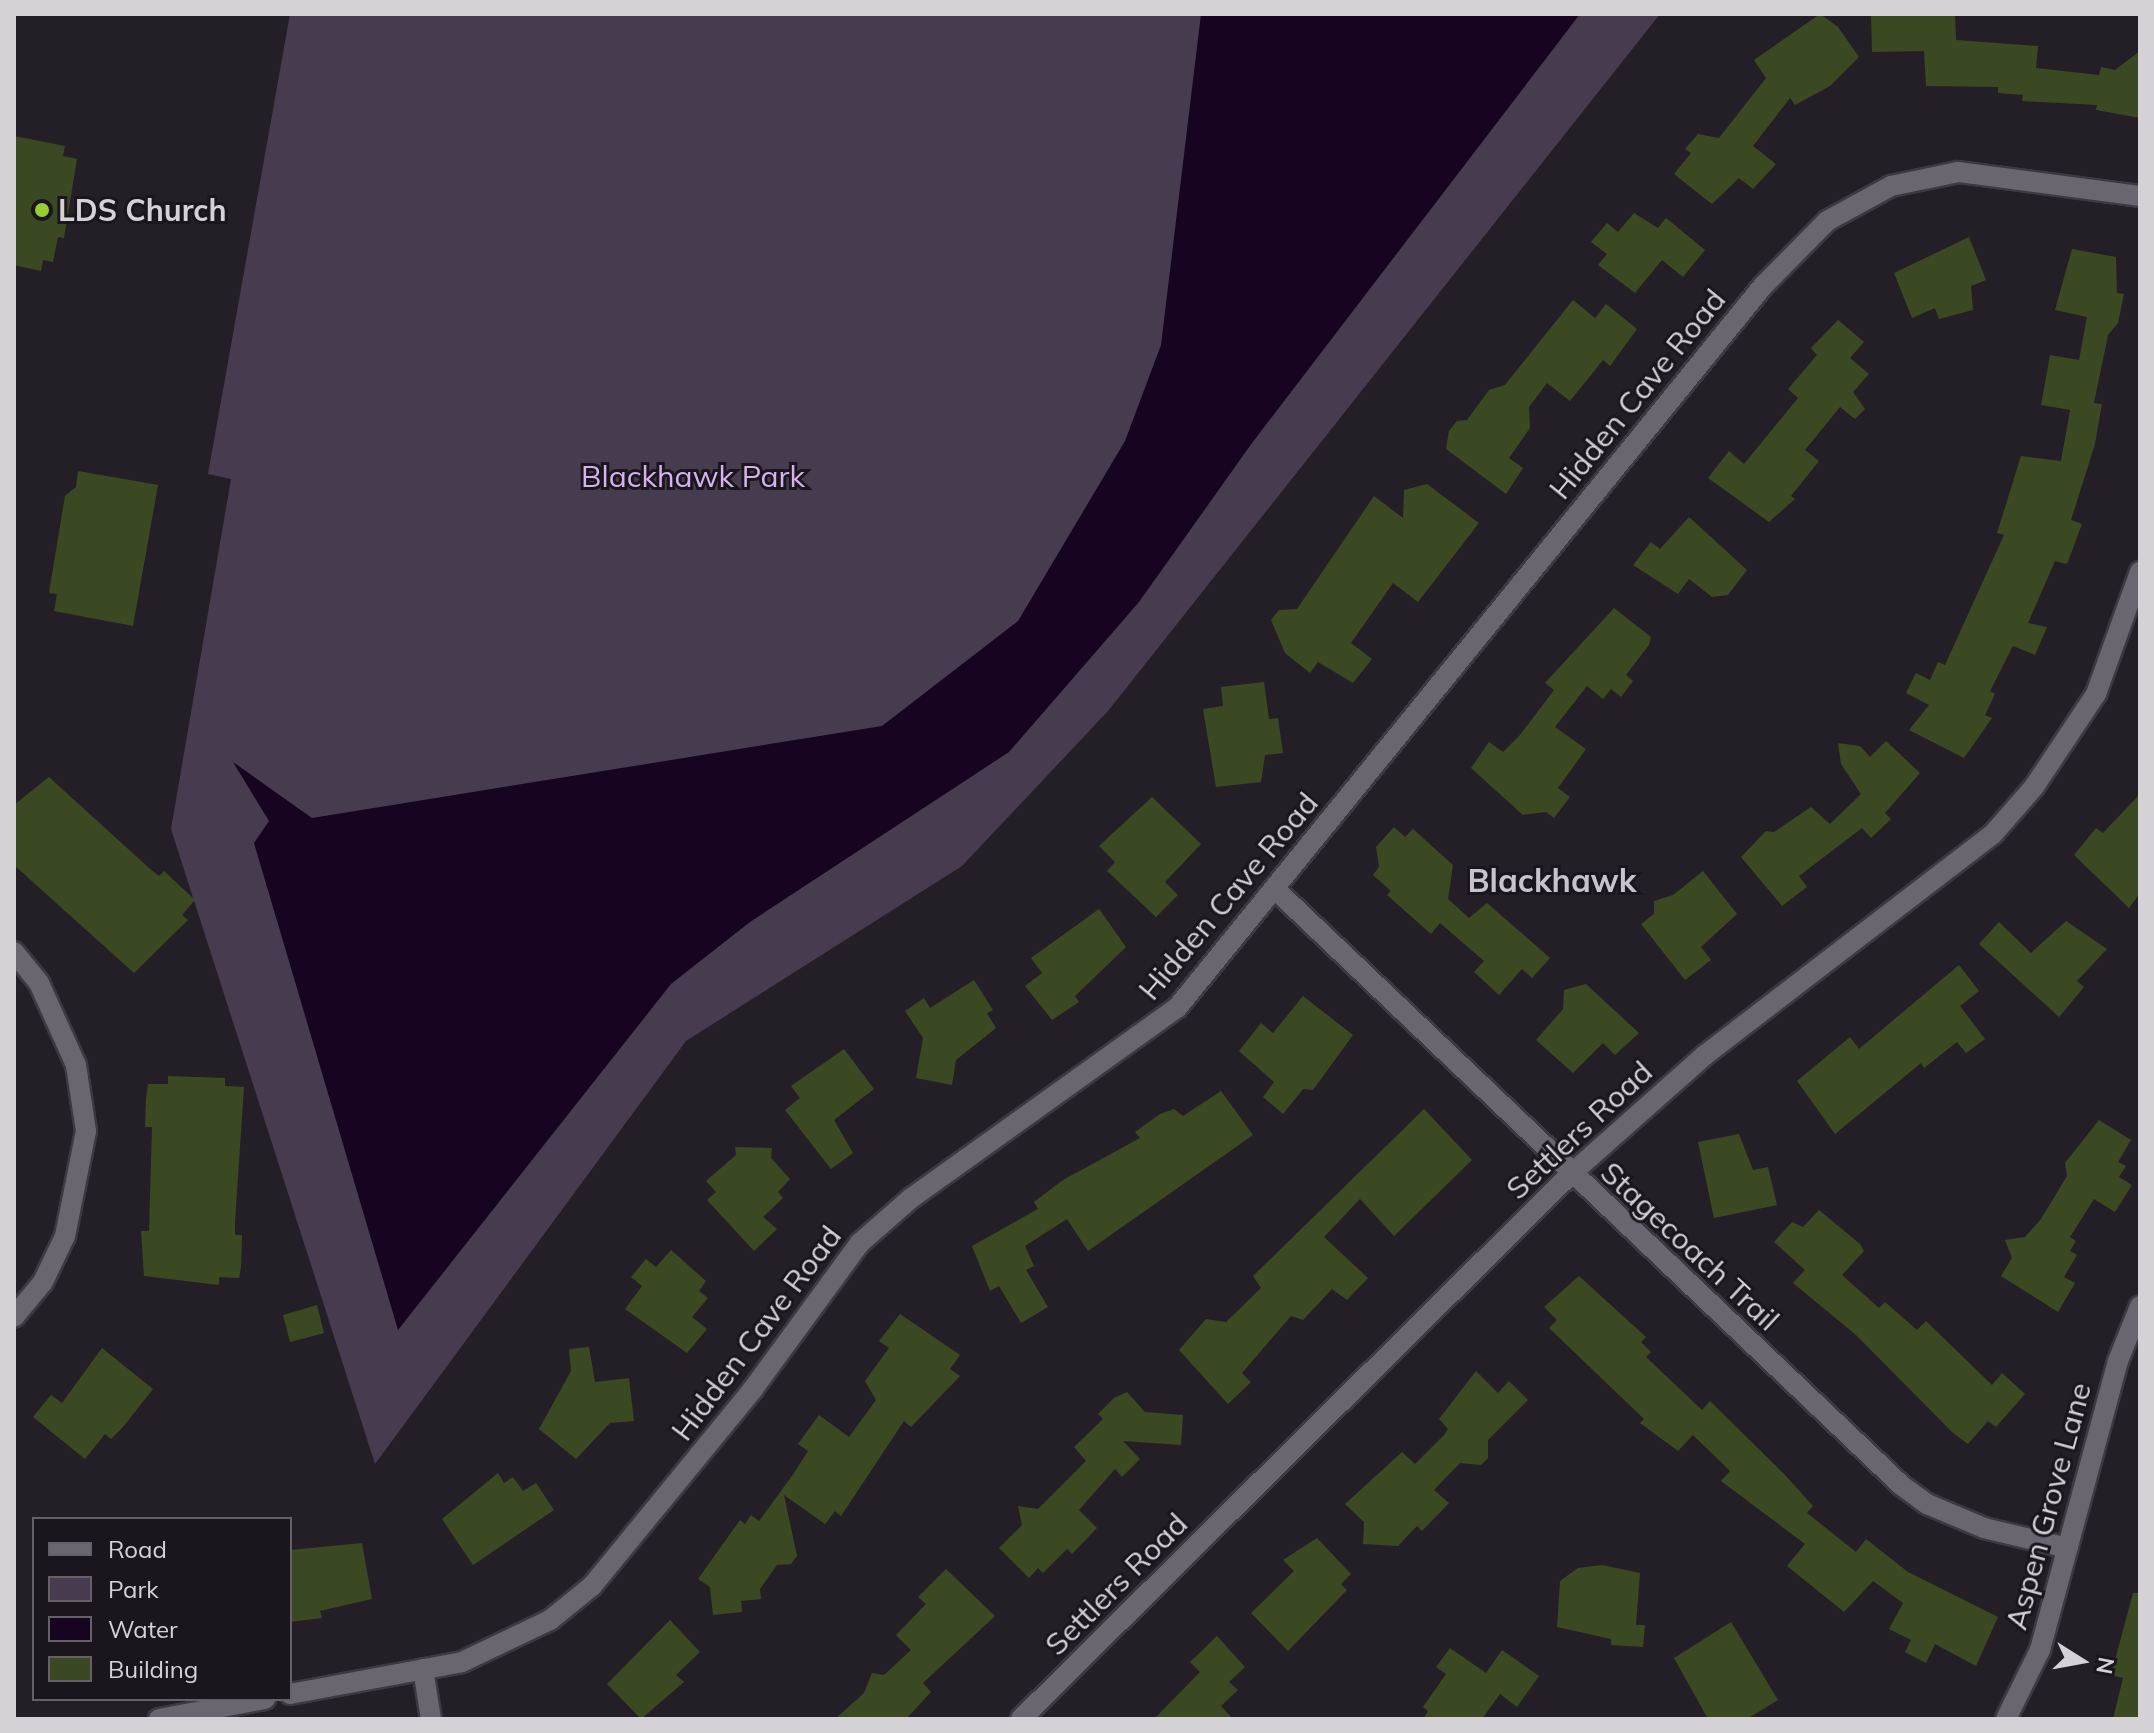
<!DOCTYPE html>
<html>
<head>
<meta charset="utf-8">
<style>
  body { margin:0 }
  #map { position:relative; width:2154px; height:1733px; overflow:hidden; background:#241f27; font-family:Mulish,sans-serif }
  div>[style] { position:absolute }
  .green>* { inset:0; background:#473b50 }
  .water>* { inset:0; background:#160421 }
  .building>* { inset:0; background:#3b4923 }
  .roads { filter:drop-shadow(2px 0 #3d3940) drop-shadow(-2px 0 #3d3940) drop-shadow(0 2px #3d3940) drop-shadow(0 -2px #3d3940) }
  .minor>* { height:20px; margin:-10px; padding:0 10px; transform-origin:10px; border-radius:10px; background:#6b656f }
  .dots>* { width:22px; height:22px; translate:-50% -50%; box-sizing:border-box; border:4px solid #1b161e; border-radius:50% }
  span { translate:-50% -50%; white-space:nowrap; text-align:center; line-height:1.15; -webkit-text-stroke:6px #1b161e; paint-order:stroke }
  .poi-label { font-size:30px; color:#d5d2d7; font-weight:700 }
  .left { translate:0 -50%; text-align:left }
  .street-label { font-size:30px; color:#d5d2d7 }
  .park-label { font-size:30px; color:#d5b1ed }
  .neighbourhood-label { font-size:32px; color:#c8c2cd; font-weight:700 }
  .frame { position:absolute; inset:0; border:16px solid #d5d2d7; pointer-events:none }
  .legend { position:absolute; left:32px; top:1517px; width:260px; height:184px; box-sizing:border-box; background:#1b161e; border:2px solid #656168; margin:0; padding:10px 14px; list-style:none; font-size:24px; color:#d5d2d7 }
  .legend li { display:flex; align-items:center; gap:16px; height:40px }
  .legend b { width:40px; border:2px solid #656168 }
  .north { position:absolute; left:2042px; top:1621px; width:80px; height:80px; -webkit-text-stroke:6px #1b161e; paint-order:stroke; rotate:101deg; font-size:22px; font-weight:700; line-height:32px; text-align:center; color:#d5d2d7 }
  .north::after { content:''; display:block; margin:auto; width:28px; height:36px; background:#d5d2d7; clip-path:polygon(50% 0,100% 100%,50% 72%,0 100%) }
</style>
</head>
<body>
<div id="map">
  <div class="green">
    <i style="clip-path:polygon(290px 14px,1660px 14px,1108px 711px,962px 866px,686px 1041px,375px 1464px,171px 829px,231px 479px,208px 474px)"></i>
  </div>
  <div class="water">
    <i style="clip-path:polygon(1201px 14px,1580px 14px,1252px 443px,1139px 602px,1009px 752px,750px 922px,671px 984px,398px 1330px,254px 843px,269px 821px,233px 762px,312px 818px,882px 726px,1018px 621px,1125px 441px,1161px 345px)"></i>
  </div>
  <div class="building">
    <i style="clip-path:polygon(1820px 14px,1838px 27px,1859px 57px,1830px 86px,1795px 105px,1790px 98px,1753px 146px,1776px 164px,1753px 189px,1739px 178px,1712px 204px,1674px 174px,1691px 153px,1685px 149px,1698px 134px,1719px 138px,1766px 78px,1754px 60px)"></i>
    <i style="clip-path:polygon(1871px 14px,1955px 14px,1956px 40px,2038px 46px,2036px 68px,2099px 75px,2101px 67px,2115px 70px,2140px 51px,2140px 118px,2096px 110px,2097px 105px,2022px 101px,2023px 95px,1998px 93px,1998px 87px,1926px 86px,1924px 51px,1872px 52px)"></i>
    <i style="clip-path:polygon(14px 136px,65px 146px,63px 156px,77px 159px,64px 238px,58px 237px,53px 262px,43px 260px,41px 271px,14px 265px)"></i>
    <i style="clip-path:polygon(1634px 213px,1658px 228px,1666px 218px,1705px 250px,1683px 277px,1662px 260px,1635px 293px,1598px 265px,1607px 254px,1591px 242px,1607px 223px,1618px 232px)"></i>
    <i style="clip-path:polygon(1969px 237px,1986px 280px,1971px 286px,1973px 310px,1939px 319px,1935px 308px,1912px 318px,1894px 273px)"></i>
    <i style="clip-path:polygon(2072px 249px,2116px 257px,2117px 293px,2124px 294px,2118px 323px,2108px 335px,2094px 403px,2102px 404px,2095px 444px,2071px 520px,2082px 524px,2067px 564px,2055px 561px,2028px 623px,2047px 627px,2035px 655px,2013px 646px,1990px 691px,1995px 694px,1985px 715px,1992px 718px,1964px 758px,1909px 730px,1929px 705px,1906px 693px,1916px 673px,1930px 680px,1938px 662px,1945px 665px,2004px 535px,1997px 533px,2021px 456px,2061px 461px,2070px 410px,2041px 405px,2050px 355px,2079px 360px,2087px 317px,2055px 310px)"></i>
    <i style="clip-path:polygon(1573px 300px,1595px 318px,1606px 304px,1637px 329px,1610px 366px,1603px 360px,1570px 401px,1547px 383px,1529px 407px,1530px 428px,1509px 458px,1523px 468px,1506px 494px,1446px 449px,1449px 431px,1457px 421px,1467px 420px,1489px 390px,1505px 385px)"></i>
    <i style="clip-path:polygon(1838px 320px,1864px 342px,1850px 358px,1869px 374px,1853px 392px,1865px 409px,1855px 419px,1840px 407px,1805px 450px,1819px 461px,1791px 496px,1795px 499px,1769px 522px,1708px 478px,1729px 451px,1744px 464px,1798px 398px,1788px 389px,1817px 355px,1811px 348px)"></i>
    <i style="clip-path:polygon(78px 471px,158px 485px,133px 626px,54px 611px,57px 594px,49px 593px,65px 496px,76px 487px)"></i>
    <i style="clip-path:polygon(1427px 484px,1479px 523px,1418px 602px,1393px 583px,1351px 643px,1372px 659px,1353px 683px,1318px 662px,1310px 673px,1285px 653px,1271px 620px,1279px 610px,1297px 609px,1374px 496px,1403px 518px,1404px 490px)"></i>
    <i style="clip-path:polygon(1689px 517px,1747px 570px,1728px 595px,1712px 597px,1689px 579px,1678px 594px,1633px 565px,1651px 542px,1660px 549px)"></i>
    <i style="clip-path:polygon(1614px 608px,1651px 637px,1649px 645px,1626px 675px,1633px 681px,1621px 697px,1611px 689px,1603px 699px,1587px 686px,1555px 727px,1586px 749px,1558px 788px,1570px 797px,1554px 818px,1546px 812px,1523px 815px,1471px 768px,1489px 742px,1503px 752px,1520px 735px,1554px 690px,1545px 683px)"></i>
    <i style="clip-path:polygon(1264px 682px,1269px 719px,1278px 718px,1283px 753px,1265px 755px,1261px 782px,1216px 787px,1203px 709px,1223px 706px,1221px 687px)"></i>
    <i style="clip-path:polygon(1886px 741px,1920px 773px,1885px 813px,1891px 819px,1871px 838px,1862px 828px,1799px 876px,1807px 887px,1782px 906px,1741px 857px,1766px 831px,1774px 832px,1811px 807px,1830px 824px,1861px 794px,1841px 764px,1838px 743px,1860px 746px,1870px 757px)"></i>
    <i style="clip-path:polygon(49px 777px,149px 868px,159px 876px,164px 871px,195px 900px,182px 915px,188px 920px,134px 973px,14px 865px,14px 805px)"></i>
    <i style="clip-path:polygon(2140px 794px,2140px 893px,2129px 908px,2074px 855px,2096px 828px,2103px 833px)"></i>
    <i style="clip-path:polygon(1152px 797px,1201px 844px,1165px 882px,1178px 895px,1156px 917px,1107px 871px,1115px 862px,1099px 846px)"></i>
    <i style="clip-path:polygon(1394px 827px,1405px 837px,1413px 829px,1453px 865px,1448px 899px,1469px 918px,1487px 903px,1550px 958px,1532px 978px,1522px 969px,1499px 995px,1474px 972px,1484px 961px,1440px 923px,1431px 934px,1387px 895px,1391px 891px,1373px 875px,1379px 867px,1376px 847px)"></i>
    <i style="clip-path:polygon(1703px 871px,1737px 914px,1701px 947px,1711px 960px,1685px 980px,1641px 924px,1654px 914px,1654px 901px,1673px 895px)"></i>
    <i style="clip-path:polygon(1099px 909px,1126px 947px,1075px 996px,1079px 1002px,1052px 1020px,1025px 986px,1042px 973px,1031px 958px)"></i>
    <i style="clip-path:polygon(2066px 921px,2107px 949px,2077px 981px,2084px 987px,2059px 1017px,1979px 944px,1999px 922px,2031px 953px)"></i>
    <i style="clip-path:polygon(1959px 965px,1979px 991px,1960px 1006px,1985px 1039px,1966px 1053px,1957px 1042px,1924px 1068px,1921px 1063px,1835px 1134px,1797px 1081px,1850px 1037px,1859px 1049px)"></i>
    <i style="clip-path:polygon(974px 980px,993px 1010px,987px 1013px,996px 1028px,956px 1060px,952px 1085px,916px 1078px,923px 1038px,905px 1011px,924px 998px,930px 1008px)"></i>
    <i style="clip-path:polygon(1586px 984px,1639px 1033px,1615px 1055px,1603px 1043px,1573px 1073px,1536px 1040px,1563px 1009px,1564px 990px)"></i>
    <i style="clip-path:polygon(1303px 996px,1353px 1035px,1313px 1090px,1303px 1089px,1283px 1114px,1263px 1097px,1274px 1082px,1239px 1051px,1261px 1023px,1273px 1033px)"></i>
    <i style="clip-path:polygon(844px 1049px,874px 1089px,834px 1120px,853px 1153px,831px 1169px,785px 1110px,800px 1098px,791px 1086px)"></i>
    <i style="clip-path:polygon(168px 1076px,225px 1078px,225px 1086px,244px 1087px,235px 1222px,235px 1235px,242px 1235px,241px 1267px,239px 1278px,219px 1277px,219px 1285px,144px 1276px,141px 1231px,149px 1231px,152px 1127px,145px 1127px,146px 1099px,148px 1084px,168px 1084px)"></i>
    <i style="clip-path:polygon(1221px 1091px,1253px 1135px,1088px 1251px,1067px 1219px,1025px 1246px,1034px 1266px,1026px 1270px,1048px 1307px,1021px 1323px,999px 1286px,990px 1291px,972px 1246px,1038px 1209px,1034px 1202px,1063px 1180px,1140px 1138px,1135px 1132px,1160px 1114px,1174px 1109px,1183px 1116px)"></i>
    <i style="clip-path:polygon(1424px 1109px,1472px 1160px,1394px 1236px,1360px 1199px,1324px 1237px,1368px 1278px,1347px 1300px,1332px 1289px,1303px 1320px,1291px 1316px,1242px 1373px,1251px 1382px,1228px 1404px,1179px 1350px,1206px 1319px,1226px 1322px,1261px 1288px,1253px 1276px)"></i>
    <i style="clip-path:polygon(2099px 1120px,2131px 1140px,2118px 1162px,2126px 1166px,2119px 1177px,2132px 1185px,2115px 1212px,2094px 1199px,2070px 1237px,2076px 1241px,2070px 1251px,2077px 1255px,2064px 1277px,2075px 1283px,2058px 1312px,2001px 1276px,2012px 1258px,2005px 1240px,2025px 1237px,2041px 1219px,2067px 1176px,2065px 1163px)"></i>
    <i style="clip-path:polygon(1739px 1134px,1753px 1170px,1768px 1167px,1777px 1205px,1714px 1218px,1698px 1142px)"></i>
    <i style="clip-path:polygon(735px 1147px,772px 1148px,771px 1158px,790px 1179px,778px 1192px,783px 1198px,763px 1217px,777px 1229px,754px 1251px,707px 1200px,716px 1192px,706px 1181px,736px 1155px)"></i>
    <i style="clip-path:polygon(1819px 1210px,1860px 1244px,1864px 1251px,1842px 1275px,1879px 1308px,1885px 1302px,1917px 1330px,1926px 1321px,1992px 1385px,2002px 1373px,2025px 1394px,1996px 1427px,1988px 1421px,1968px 1444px,1952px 1432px,1856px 1335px,1793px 1283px,1805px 1270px,1774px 1242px,1792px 1222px,1803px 1227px)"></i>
    <i style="clip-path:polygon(671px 1250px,706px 1281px,699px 1291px,708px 1298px,692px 1317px,707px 1329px,687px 1353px,625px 1309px,642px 1286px,631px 1277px,646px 1259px,656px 1267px)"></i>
    <i style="clip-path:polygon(1579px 1276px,1646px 1337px,1641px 1342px,1651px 1352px,1646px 1357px,1702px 1410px,1710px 1401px,1786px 1476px,1813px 1506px,1807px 1513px,1856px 1552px,1866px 1539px,1908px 1572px,1998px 1617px,1976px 1666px,1935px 1644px,1926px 1663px,1905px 1652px,1911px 1640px,1889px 1629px,1903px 1603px,1873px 1581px,1844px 1612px,1787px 1566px,1805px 1544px,1721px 1481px,1730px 1471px,1693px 1435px,1678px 1451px,1640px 1423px,1644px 1419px,1549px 1328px,1557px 1320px,1544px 1307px)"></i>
    <i style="clip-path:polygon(317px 1305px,324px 1333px,290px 1342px,283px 1315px)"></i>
    <i style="clip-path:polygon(900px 1314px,960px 1355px,950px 1369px,960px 1376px,911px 1427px,904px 1421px,841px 1516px,835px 1511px,825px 1524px,784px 1495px,797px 1556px,791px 1564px,777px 1565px,760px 1589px,761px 1599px,741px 1601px,742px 1612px,713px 1615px,710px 1587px,698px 1579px,740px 1520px,745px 1524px,751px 1515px,759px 1521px,794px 1473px,808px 1451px,798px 1444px,819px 1415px,849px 1437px,876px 1400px,865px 1381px,889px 1348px,879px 1341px)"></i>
    <i style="clip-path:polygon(589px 1347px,595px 1382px,629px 1378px,634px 1421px,610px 1423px,576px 1459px,539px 1429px,571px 1371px,569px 1349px)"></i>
    <i style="clip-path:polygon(102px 1348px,153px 1389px,123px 1427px,111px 1439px,105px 1434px,85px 1459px,33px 1417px,51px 1395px,62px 1403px)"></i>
    <i style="clip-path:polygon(1476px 1371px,1498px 1393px,1509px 1381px,1528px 1400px,1488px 1440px,1488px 1458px,1481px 1465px,1460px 1463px,1434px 1490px,1449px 1503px,1422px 1531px,1417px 1526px,1398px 1546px,1363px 1544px,1364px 1522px,1345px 1504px,1402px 1452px,1415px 1464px,1444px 1435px,1448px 1429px,1439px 1419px)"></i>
    <i style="clip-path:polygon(1127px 1392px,1145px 1412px,1183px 1415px,1181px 1445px,1123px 1441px,1140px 1459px,1122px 1477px,1115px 1469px,1079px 1510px,1097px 1528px,1072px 1554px,1067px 1549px,1043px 1573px,1038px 1568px,1029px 1578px,999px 1548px,1022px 1525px,1018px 1506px,1038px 1509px,1086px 1461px,1074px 1447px,1103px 1419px,1098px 1414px,1114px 1398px)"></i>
    <i style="clip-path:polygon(498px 1473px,504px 1483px,513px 1477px,523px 1491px,536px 1483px,554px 1510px,473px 1565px,442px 1519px)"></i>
    <i style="clip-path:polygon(1317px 1538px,1351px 1574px,1341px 1584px,1347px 1590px,1288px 1651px,1251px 1613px,1294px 1571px,1283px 1560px)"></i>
    <i style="clip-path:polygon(362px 1543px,372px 1599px,320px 1611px,322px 1618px,290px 1622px,290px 1550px)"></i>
    <i style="clip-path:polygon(1602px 1565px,1640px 1573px,1636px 1625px,1645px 1625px,1643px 1647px,1611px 1645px,1611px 1639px,1557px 1627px,1560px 1581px,1578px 1568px)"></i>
    <i style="clip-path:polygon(946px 1569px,995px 1616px,923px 1683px,931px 1692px,906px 1719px,835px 1719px,864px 1693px,872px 1673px,884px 1675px,911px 1650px,896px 1635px,926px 1604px,918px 1597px)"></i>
    <i style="clip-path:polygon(2133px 1593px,2140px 1593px,2140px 1719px,2113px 1719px,2123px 1678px,2111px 1675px)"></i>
    <i style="clip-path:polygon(670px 1620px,700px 1652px,676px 1675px,684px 1682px,641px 1719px,607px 1684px)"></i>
    <i style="clip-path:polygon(1731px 1622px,1778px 1700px,1747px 1719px,1708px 1719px,1674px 1658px)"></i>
    <i style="clip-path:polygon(1217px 1636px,1245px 1667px,1229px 1682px,1238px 1690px,1221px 1706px,1233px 1719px,1154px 1719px,1200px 1672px,1190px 1662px)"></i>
    <i style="clip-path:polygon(1450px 1648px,1486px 1673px,1502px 1650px,1539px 1676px,1517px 1707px,1500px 1694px,1482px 1719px,1423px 1719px,1428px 1711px,1423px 1707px,1446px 1674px,1436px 1667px)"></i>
  </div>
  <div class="roads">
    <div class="minor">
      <i style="left:1275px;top:889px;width:864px;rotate:43.59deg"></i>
      <i style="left:1901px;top:1485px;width:32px;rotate:36deg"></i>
      <i style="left:1927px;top:1504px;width:62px;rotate:22.8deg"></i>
      <i style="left:1984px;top:1528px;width:86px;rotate:13.4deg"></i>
      <i style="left:14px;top:952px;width:40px;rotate:51deg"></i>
      <i style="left:39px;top:983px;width:90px;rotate:65.7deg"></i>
      <i style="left:76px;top:1065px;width:67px;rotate:81.4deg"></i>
      <i style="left:86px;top:1131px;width:107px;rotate:101.3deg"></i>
      <i style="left:65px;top:1236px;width:51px;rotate:115.6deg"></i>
      <i style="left:43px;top:1282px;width:45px;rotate:129.6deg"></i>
      <i style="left:423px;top:1669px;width:51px;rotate:80.9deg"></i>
      <i style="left:290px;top:1694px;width:175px;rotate:-10.5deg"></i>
      <i style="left:462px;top:1662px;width:98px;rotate:-25.5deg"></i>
      <i style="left:550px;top:1620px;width:54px;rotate:-39deg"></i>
      <i style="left:592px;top:1586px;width:254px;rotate:-50.7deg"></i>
      <i style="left:753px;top:1389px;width:181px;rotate:-53.8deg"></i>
      <i style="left:860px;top:1243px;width:67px;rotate:-41.3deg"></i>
      <i style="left:910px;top:1199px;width:328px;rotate:-35.6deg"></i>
      <i style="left:1177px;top:1008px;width:930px;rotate:-50.94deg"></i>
      <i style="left:1763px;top:286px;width:91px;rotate:-45.4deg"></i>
      <i style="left:1827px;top:221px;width:73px;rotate:-28.7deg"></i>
      <i style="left:1891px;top:186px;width:68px;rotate:-11.8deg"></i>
      <i style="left:1958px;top:172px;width:184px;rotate:7.5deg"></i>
      <i style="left:159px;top:1719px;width:108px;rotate:-10.7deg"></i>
      <i style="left:1021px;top:1719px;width:774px;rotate:-44.74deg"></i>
      <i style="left:1571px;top:1174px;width:179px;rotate:-41.6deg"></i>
      <i style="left:1705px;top:1055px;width:363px;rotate:-37.5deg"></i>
      <i style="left:1993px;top:834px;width:62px;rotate:-48.9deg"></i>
      <i style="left:2034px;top:787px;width:112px;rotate:-56.3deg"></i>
      <i style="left:2096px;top:694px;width:130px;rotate:-70.2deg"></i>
      <i style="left:2006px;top:1719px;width:77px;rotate:-63.8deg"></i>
      <i style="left:2040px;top:1650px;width:299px;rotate:-74.9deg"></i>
      <i style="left:2118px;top:1361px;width:59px;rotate:-68.2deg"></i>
    </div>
  </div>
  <div class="dots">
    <i style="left:42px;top:210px;background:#99cb35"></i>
  </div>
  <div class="poi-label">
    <span class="left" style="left:58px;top:210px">LDS Church</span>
  </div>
  <div class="street-label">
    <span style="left:1637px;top:394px;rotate:-51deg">Hidden Cave Road</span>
    <span style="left:1228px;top:896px;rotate:-50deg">Hidden Cave Road</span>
    <span style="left:1579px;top:1130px;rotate:-43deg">Settlers Road</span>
    <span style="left:1690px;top:1246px;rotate:43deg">Stagecoach Trail</span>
    <span style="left:756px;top:1333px;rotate:-53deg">Hidden Cave Road</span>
    <span style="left:2048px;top:1506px;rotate:-75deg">Aspen Grove Lane</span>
    <span style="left:1116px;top:1584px;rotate:-45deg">Settlers Road</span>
  </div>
  <div class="park-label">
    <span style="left:693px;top:476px">Blackhawk Park</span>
  </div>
  <div class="neighbourhood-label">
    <span style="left:1552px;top:880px">Blackhawk</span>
  </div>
  <div class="frame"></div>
  <ul class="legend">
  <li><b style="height:10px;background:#6b656f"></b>Road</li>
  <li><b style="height:22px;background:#473b50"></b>Park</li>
  <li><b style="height:22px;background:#160421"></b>Water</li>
  <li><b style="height:22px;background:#3b4923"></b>Building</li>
  </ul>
  <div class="north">N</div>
</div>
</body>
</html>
